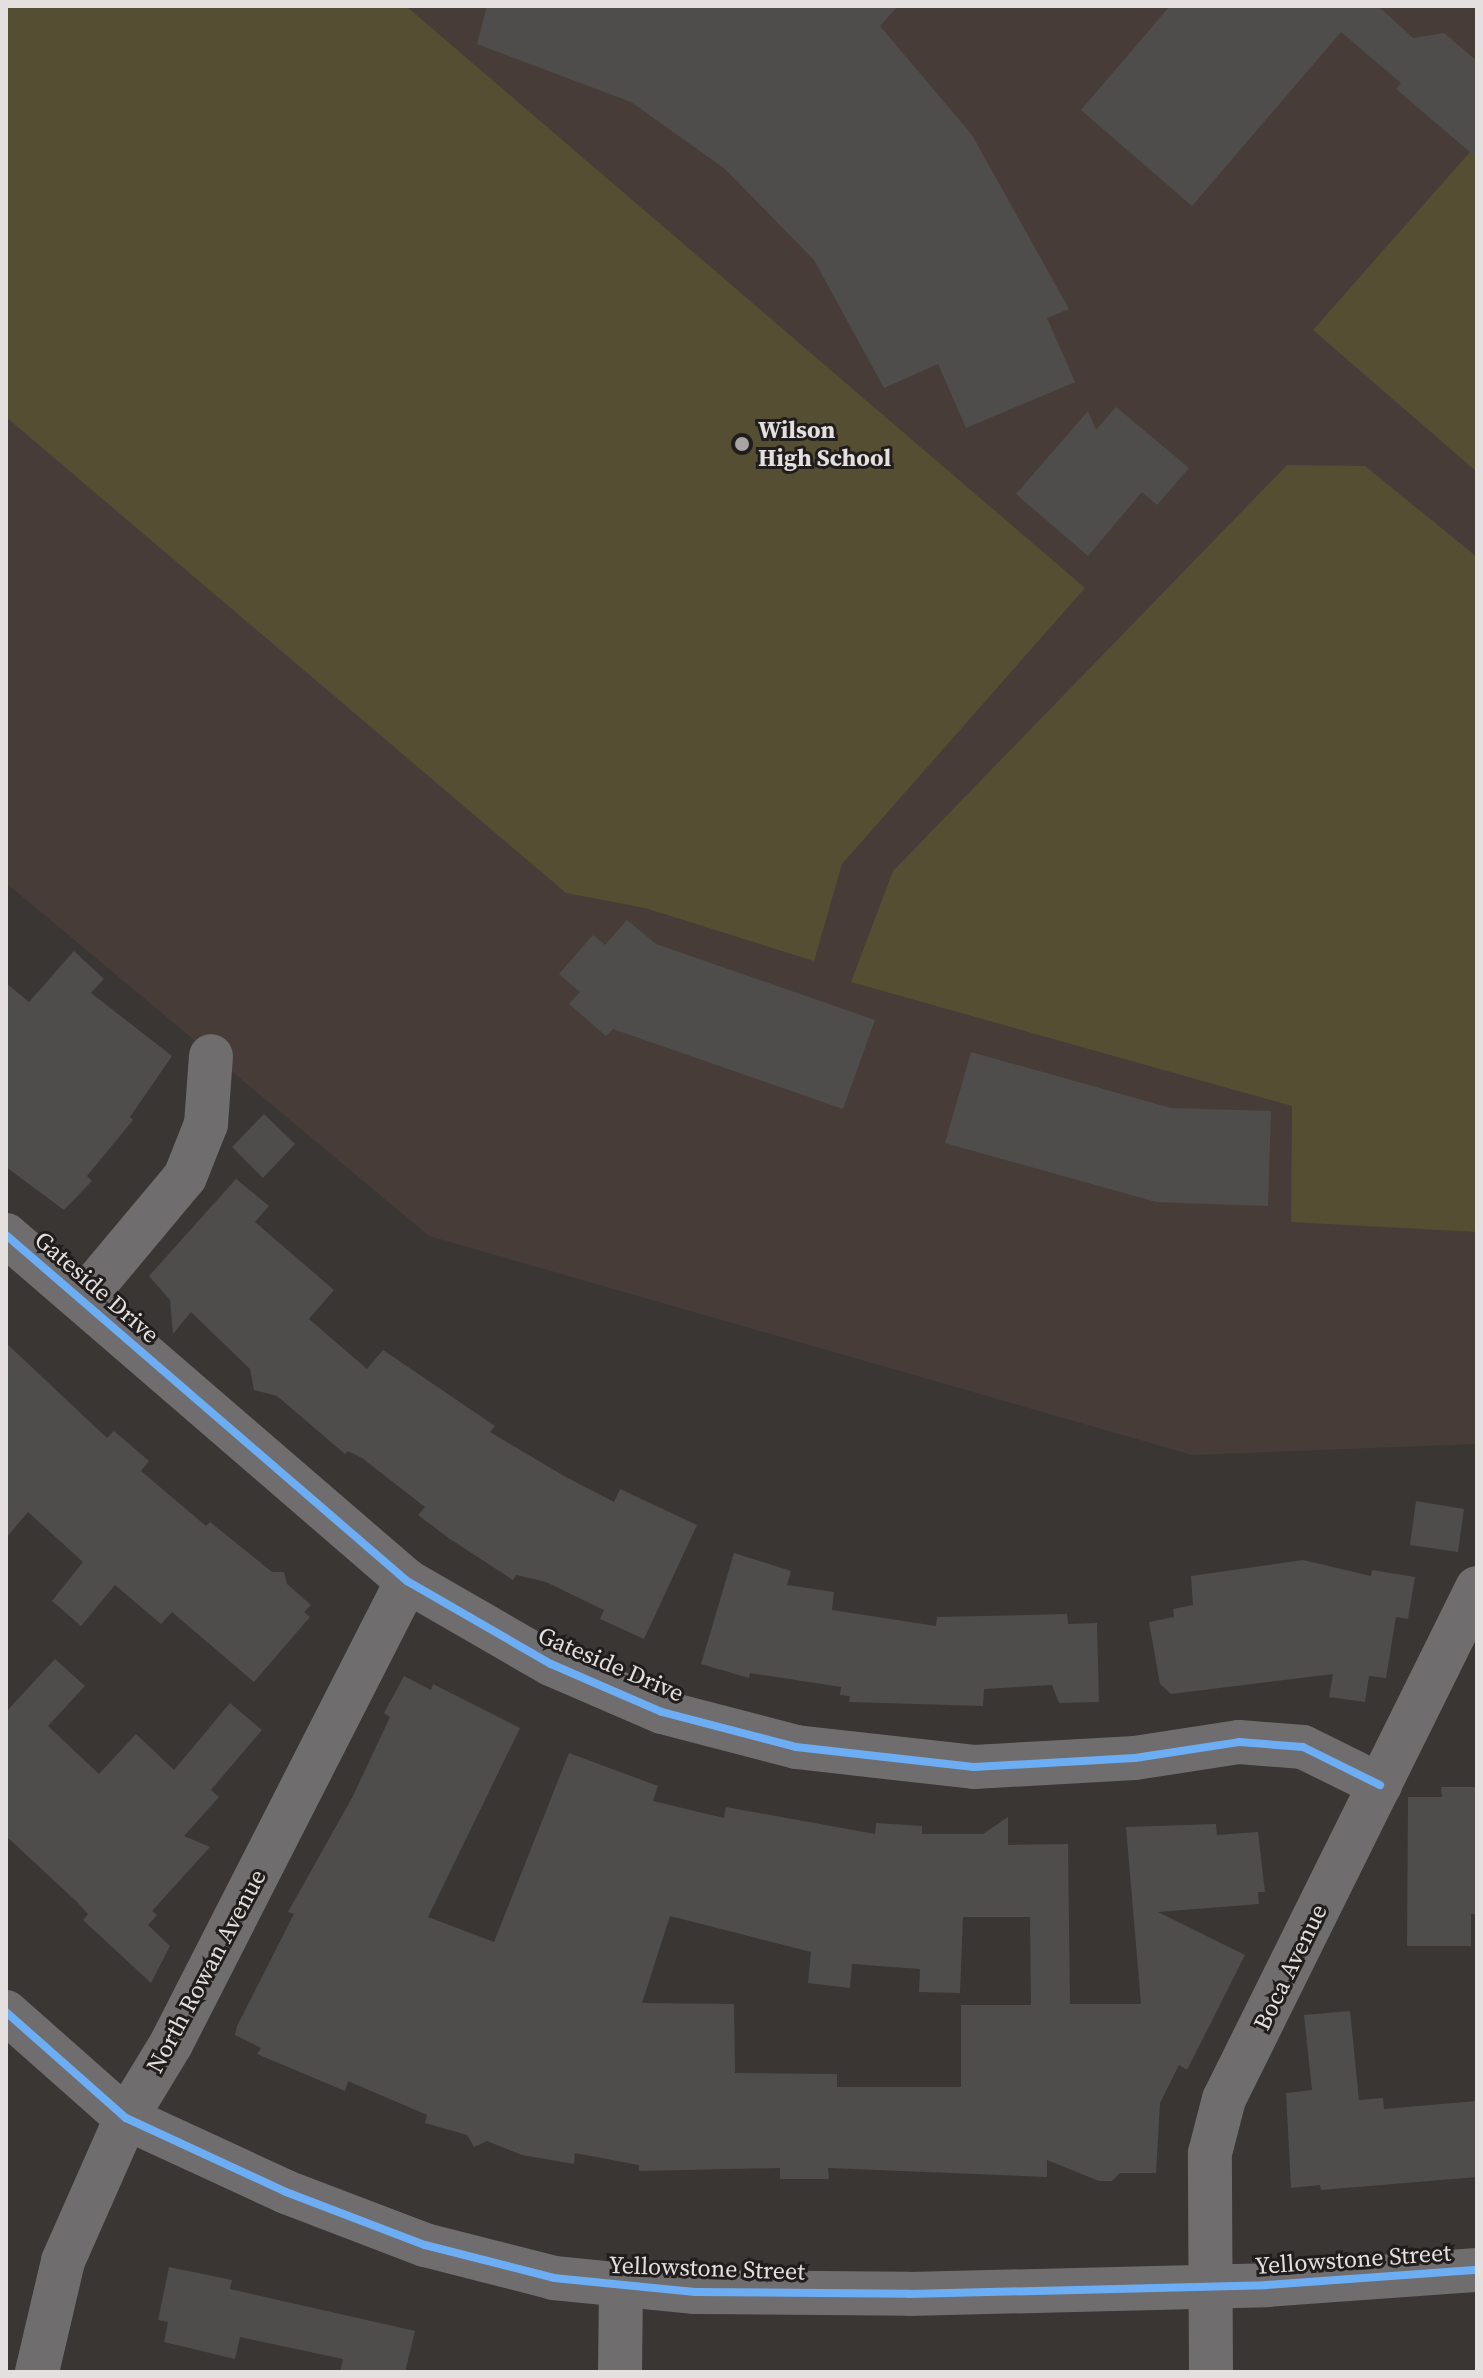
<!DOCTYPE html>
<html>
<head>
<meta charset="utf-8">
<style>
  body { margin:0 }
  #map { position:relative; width:1483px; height:2378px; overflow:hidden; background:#393634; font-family:"Source Serif 4",serif }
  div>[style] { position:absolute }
  .built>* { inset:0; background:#473c38 }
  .green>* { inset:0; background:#554e32 }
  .building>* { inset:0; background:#4f4d4b }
  .street>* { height:44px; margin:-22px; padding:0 22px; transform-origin:22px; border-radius:22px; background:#6f6d6d }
  .cycleway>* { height:8px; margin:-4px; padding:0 4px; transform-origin:4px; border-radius:4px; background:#6dadf4 }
  .dots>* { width:22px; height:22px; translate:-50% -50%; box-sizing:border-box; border:4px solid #201d1c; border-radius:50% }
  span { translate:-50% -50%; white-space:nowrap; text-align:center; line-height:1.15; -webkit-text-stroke:6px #201d1c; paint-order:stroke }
  .poi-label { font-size:24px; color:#e4e0df; font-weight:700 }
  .left { translate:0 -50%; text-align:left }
  .street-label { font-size:24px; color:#e4e0df }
  .frame { position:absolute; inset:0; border:8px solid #e4e0df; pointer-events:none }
</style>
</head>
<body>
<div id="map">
  <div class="built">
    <i style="clip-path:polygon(6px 6px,1477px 6px,1477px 1444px,1192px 1455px,429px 1236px,6px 883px)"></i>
  </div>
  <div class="green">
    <i style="clip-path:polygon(6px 6px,406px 6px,1085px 588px,842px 864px,814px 961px,645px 908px,566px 893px,6px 417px)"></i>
    <i style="clip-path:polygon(1477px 144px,1477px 472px,1313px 330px)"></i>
    <i style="clip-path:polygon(1287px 465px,1365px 466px,1477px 557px,1477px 1232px,1291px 1222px,1292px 1106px,851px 982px,893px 871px)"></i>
  </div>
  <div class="building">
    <i style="clip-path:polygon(487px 6px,898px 6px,880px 26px,972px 135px,1069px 309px,1047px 318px,1075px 382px,966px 428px,938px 364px,884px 388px,814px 260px,725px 169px,631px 102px,477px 44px)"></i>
    <i style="clip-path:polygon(1170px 6px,1378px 6px,1413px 38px,1444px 33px,1477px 61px,1477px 158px,1396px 89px,1401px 83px,1341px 32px,1192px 206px,1081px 110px)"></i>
    <i style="clip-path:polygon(1116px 407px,1189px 468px,1157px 505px,1142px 492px,1088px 556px,1016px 494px,1088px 411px,1096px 430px)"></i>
    <i style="clip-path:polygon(627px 920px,656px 944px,875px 1020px,843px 1109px,613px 1029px,606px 1036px,569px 1004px,580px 992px,559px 974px,593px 935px,605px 945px)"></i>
    <i style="clip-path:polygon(74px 951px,104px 979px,91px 993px,172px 1056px,130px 1117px,133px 1120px,87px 1176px,92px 1181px,64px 1210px,6px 1167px,6px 983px,29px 1002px)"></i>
    <i style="clip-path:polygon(971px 1052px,1171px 1108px,1271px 1111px,1268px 1206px,1156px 1202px,945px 1143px)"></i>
    <i style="clip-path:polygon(264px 1114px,295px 1144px,263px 1178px,232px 1147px)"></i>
    <i style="clip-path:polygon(236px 1179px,269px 1206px,255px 1222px,334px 1290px,309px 1319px,367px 1369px,383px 1350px,495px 1426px,490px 1432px,564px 1476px,614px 1502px,620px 1489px,697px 1525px,644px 1639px,600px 1619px,604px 1610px,546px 1582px,516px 1575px,513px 1580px,450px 1539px,418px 1515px,425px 1507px,362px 1458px,348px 1451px,345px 1454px,277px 1396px,254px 1390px,250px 1369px,191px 1312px,173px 1334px,170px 1300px,149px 1276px)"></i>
    <i style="clip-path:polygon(6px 1343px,107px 1438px,114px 1431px,149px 1461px,141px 1471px,206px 1526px,210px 1522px,272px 1572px,284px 1572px,287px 1584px,311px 1605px,304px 1612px,310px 1617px,254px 1682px,172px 1612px,161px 1624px,115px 1585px,81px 1626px,52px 1601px,83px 1562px,28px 1512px,6px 1538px)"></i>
    <i style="clip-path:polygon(1416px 1501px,1464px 1509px,1458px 1552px,1410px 1545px)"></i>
    <i style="clip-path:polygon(734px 1553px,791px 1571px,787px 1585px,834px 1592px,832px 1610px,936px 1626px,937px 1617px,1067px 1614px,1068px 1624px,1097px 1623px,1099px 1702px,1059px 1703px,1052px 1685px,984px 1689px,983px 1706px,849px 1702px,850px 1696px,840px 1695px,841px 1687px,750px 1673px,749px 1678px,701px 1664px)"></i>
    <i style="clip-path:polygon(1303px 1560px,1371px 1576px,1372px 1570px,1415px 1577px,1408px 1619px,1396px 1617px,1386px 1678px,1369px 1676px,1365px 1702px,1329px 1697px,1333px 1674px,1171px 1694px,1160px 1684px,1149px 1622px,1174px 1617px,1173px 1609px,1193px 1605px,1191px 1576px)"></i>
    <i style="clip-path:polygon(55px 1659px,85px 1686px,48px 1726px,99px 1774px,136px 1734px,174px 1770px,230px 1703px,262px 1730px,211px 1790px,219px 1797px,184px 1836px,210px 1847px,152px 1911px,157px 1915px,148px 1925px,170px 1946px,151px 1983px,83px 1920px,88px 1914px,77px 1902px,6px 1836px,6px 1712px)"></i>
    <i style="clip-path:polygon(evenodd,404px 1676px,431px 1690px,433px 1684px,520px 1728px,428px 1917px,494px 1942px,569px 1753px,658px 1786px,653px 1801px,724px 1818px,726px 1807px,875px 1834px,876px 1823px,922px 1826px,922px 1834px,983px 1834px,1008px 1817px,1008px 1845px,1068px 1844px,1070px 2004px,1141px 2004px,1126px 1827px,1216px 1824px,1217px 1835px,1258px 1832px,1265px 1892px,1258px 1892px,1259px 1904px,1158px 1912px,1245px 1955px,1187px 2070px,1179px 2065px,1160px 2103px,1156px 2173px,1120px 2173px,1112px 2181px,1099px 2181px,1047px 2160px,1047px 2177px,828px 2168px,829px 2179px,780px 2179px,780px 2168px,639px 2171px,639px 2165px,575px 2153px,574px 2164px,522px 2155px,487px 2141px,474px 2147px,467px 2135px,425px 2123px,427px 2115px,348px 2081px,345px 2091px,257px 2054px,261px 2048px,235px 2035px,237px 2026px,294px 1914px,288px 1912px,353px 1796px,390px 1717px,384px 1713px,404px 1676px,670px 1916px,811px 1952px,808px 1983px,850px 1988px,852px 1964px,920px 1969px,919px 1992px,960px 1993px,963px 1917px,1030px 1917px,1031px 2005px,961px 2005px,961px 2087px,837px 2087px,837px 2074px,735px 2073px,734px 2004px,642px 2003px,670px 1916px)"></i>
    <i style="clip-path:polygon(1441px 1787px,1477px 1787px,1477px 1914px,1471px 1914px,1471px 1946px,1407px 1946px,1408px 1797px,1442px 1797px)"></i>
    <i style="clip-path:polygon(1350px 2011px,1359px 2100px,1383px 2098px,1384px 2109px,1477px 2101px,1477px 2177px,1321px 2190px,1320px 2185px,1291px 2188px,1286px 2093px,1312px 2090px,1304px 2015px)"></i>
    <i style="clip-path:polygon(169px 2267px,232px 2280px,230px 2289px,415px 2331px,405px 2372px,340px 2372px,343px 2359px,240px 2337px,235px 2359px,164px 2342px,168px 2322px,158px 2320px)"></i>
  </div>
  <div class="street">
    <i style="left:6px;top:1235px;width:530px;rotate:40.79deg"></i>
    <i style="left:407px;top:1581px;width:166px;rotate:30deg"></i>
    <i style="left:551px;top:1664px;width:121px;rotate:23.4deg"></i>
    <i style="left:662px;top:1712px;width:138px;rotate:14.6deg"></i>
    <i style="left:796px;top:1747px;width:179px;rotate:6.4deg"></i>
    <i style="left:974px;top:1767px;width:161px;rotate:-3.2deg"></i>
    <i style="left:1135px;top:1758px;width:105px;rotate:-8.7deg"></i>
    <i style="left:1239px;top:1742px;width:64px;rotate:4.5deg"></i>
    <i style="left:1303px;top:1747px;width:86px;rotate:26.3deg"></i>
    <i style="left:82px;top:1300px;width:160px;rotate:-50.1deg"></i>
    <i style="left:185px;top:1177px;width:57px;rotate:-68.4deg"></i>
    <i style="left:206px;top:1124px;width:68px;rotate:-85.8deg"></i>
    <i style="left:6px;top:2012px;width:160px;rotate:41.5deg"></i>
    <i style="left:126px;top:2118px;width:176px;rotate:24.8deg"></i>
    <i style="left:286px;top:2192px;width:149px;rotate:20.9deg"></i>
    <i style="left:425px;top:2245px;width:133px;rotate:14.3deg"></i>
    <i style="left:554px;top:2278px;width:142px;rotate:5.7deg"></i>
    <i style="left:695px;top:2292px;width:214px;rotate:0.5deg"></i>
    <i style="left:909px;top:2294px;width:357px;rotate:-1.4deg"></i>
    <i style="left:1266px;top:2285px;width:212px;rotate:-4.1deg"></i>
    <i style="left:37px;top:2372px;width:114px;rotate:-76.8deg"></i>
    <i style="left:63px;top:2261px;width:156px;rotate:-66.2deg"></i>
    <i style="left:126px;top:2118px;width:87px;rotate:-58.7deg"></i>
    <i style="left:171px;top:2044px;width:520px;rotate:-62.99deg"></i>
    <i style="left:620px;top:2372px;width:85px;rotate:-89.3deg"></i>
    <i style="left:1211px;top:2372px;width:219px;rotate:-90.3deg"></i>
    <i style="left:1210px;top:2153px;width:56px;rotate:-75.5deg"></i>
    <i style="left:1224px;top:2099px;width:570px;rotate:-63.66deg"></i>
  </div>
  <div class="cycleway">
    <i style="left:6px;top:1235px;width:530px;rotate:40.79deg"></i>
    <i style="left:407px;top:1581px;width:166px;rotate:30deg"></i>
    <i style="left:551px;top:1664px;width:121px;rotate:23.4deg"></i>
    <i style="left:662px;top:1712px;width:138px;rotate:14.6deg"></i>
    <i style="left:796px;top:1747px;width:179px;rotate:6.4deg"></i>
    <i style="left:974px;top:1767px;width:161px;rotate:-3.2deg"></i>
    <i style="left:1135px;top:1758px;width:105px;rotate:-8.7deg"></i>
    <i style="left:1239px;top:1742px;width:64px;rotate:4.5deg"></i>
    <i style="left:1303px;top:1747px;width:86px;rotate:26.3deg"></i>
    <i style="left:6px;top:2012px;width:160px;rotate:41.5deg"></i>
    <i style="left:126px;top:2118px;width:176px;rotate:24.8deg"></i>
    <i style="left:286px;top:2192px;width:149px;rotate:20.9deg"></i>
    <i style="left:425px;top:2245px;width:133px;rotate:14.3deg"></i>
    <i style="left:554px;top:2278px;width:142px;rotate:5.7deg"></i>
    <i style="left:695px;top:2292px;width:214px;rotate:0.5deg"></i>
    <i style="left:909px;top:2294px;width:357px;rotate:-1.4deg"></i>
    <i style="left:1266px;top:2285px;width:212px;rotate:-4.1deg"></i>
  </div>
  <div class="dots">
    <i style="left:742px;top:444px;background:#a8a4a3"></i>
  </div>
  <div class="poi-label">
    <span class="left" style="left:758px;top:444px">Wilson<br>High School</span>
  </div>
  <div class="street-label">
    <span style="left:97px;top:1287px;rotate:41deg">Gateside Drive</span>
    <span style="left:611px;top:1664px;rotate:23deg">Gateside Drive</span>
    <span style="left:1290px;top:1967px;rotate:-64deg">Boca Avenue</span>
    <span style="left:206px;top:1971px;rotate:-62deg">North Rowan Avenue</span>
    <span style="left:1353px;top:2259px;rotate:-4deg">Yellowstone Street</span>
    <span style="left:707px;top:2268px;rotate:2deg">Yellowstone Street</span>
  </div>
  <div class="frame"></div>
</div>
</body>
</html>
